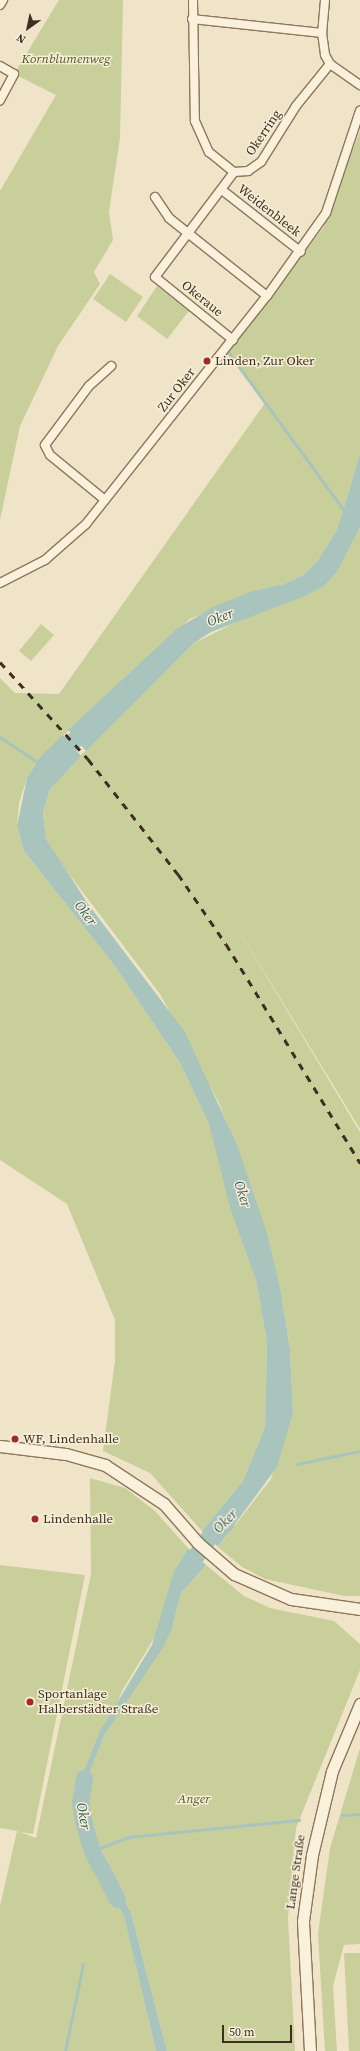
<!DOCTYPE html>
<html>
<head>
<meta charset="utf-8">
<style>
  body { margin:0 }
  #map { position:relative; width:360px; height:2051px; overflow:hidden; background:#f0e4c8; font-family:"Source Serif 4",serif }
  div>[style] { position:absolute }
  .green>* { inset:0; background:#c9cf9b }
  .water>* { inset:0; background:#a9c4bc }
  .stream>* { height:3px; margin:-1.5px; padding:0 1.5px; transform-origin:1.5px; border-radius:1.5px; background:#a9c4bc }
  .river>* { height:17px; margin:-8.5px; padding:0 8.5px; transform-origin:8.5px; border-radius:8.5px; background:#a9c4bc }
  .roads { filter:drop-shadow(1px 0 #8d765c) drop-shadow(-1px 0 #8d765c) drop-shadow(0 1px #8d765c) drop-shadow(0 -1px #8d765c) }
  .street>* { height:8px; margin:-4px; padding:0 4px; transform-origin:4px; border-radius:4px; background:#faf1dc }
  .secondary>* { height:11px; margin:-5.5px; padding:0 5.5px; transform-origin:5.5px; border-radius:5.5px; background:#faf1dc }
  .rail>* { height:3px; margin-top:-1.5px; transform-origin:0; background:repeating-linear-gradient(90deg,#3d2e20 0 7px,transparent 0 14px) }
  .dots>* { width:11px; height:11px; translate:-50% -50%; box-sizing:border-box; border:2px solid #f7eed8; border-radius:50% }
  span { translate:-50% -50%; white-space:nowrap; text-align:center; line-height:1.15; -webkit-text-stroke:3px #f7eed8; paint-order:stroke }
  .park-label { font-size:13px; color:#4d5a26; font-style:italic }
  .street-label { font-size:13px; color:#3d2e20 }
  .poi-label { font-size:13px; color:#3d2e20 }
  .left { translate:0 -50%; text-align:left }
  .water-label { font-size:14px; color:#2f5d5a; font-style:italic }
  .north { position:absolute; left:8px; top:8px; width:40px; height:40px; -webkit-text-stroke:3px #f7eed8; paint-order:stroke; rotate:213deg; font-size:11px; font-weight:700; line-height:16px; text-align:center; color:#3d2e20 }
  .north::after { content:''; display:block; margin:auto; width:14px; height:18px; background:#3d2e20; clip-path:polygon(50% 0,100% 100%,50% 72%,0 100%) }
  .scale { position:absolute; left:222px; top:2025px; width:70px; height:18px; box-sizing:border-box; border:2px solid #3d2e20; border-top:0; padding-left:5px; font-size:12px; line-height:14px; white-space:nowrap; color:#3d2e20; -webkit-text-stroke:3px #f7eed8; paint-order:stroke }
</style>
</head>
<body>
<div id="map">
  <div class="green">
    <i style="clip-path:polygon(59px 0,123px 0,120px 138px,109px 212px,113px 240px,94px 272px,100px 284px,58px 346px,20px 426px,0 520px,0 191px,56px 95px,14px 74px)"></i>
    <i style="clip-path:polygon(360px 131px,360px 454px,337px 530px,318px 560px,303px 575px,284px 584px,252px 591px,190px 619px,40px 757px,27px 778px,19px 803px,17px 826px,24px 851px,114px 965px,180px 1063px,209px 1124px,256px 1280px,267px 1343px,265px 1427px,243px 1481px,202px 1531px,150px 1473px,103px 1451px,115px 1360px,115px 1320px,67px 1204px,0 1160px,0 678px,15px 693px,59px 694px,265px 403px,228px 352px,323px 228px)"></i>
    <i style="clip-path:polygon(110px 274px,143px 297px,126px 322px,93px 299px)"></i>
    <i style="clip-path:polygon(157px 286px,189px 311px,167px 339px,137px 316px)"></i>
    <i style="clip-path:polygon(360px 528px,360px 1129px,227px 911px,360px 1132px,360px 1596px,344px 1596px,265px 1579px,242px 1567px,218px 1547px,271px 1479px,293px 1413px,290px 1350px,281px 1292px,257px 1204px,219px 1103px,160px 994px,56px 857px,46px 839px,43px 813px,50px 789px,69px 767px,194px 643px,337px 572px)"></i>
    <i style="clip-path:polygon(41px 624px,54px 635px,31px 661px,19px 651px)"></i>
    <i style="clip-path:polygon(90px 1478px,125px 1488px,155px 1511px,188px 1548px,174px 1571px,159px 1630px,122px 1691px,79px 1796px,90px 1846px,124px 1917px,156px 2051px,0 2051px,0 1906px,17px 1831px,0 1828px,0 1565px,85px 1575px,33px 1834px,20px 1832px,36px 1838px,91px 1574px)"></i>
    <i style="clip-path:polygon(206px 1565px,244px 1596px,270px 1608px,334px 1621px,360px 1644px,360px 1670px,296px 1828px,288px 1918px,295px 2051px,167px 2051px,131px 1913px,89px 1822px,85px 1799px,87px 1779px,105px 1734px,172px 1629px,181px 1593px)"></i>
    <i style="clip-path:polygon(360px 1748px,360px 1944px,344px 1945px,333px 1986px,337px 2051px,325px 2051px,318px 1934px,330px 1848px)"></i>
    <i style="clip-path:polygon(344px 1953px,360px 1953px,360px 2051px,349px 2051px)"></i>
  </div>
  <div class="water">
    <i style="clip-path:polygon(360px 454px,360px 528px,337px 572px,324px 586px,305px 596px,211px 632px,194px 643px,86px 751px,68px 730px,178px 628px,213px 607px,252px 591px,284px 584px,303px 575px,318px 560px,337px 530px)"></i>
    <i style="clip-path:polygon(63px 735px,81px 756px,50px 789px,43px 813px,46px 839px,88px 904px,185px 1032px,237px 1145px,267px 1233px,281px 1292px,290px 1350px,293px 1413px,277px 1467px,218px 1547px,202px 1531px,243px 1481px,265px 1427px,267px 1343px,256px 1280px,231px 1211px,209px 1124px,180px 1063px,114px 965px,24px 851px,17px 826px,27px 778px,40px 757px)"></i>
    <i style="clip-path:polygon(188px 1548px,206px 1565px,181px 1593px,172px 1629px,162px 1649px,105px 1734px,87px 1779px,85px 1799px,98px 1847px,131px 1913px,167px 2051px,156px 2051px,124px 1917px,90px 1846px,79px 1796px,82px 1776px,100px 1731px,152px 1645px,174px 1571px)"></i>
  </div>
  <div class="stream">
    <i style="left:228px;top:352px;width:198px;rotate:53.8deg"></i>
    <i style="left:0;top:737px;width:48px;rotate:34deg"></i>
    <i style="left:297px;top:1464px;width:64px;rotate:-11.7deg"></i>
    <i style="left:342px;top:1815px;width:18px;rotate:-3deg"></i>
    <i style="left:92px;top:1851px;width:39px;rotate:-21deg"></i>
    <i style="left:128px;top:1837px;width:172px;rotate:-5.7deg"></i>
    <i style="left:65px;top:2051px;width:89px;rotate:-78.3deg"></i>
  </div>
  <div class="river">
    <i style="left:54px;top:761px;width:54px;rotate:-46.5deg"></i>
    <i style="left:183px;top:1574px;width:44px;rotate:-55.2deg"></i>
    <i style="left:208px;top:1538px;width:23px;rotate:-40deg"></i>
    <i style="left:84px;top:1778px;width:24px;rotate:99deg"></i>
    <i style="left:80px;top:1802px;width:23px;rotate:80deg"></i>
    <i style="left:84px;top:1825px;width:27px;rotate:73deg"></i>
    <i style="left:92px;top:1851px;width:54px;rotate:62.5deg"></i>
  </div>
  <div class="roads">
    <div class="street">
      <i style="left:193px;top:0;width:121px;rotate:89.1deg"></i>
      <i style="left:195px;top:121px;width:34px;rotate:66deg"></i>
      <i style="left:209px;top:152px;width:32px;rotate:39deg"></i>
      <i style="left:234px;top:172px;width:14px;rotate:-4deg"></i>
      <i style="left:248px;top:171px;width:16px;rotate:-35deg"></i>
      <i style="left:261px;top:162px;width:66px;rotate:-58deg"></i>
      <i style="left:296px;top:106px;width:54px;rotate:-51deg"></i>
      <i style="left:325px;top:0;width:33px;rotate:95deg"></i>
      <i style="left:322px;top:33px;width:22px;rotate:82deg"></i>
      <i style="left:325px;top:55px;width:10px;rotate:61deg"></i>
      <i style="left:330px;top:64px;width:37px;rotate:35deg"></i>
      <i style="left:0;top:5px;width:6px;rotate:-59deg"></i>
      <i style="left:192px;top:19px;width:131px;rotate:6.1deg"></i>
      <i style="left:0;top:66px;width:16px;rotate:30deg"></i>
      <i style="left:14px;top:74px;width:30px;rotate:118deg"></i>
      <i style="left:222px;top:190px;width:100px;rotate:38.1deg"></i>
      <i style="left:155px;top:197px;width:25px;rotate:56deg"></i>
      <i style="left:169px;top:218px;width:125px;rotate:38.5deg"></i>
      <i style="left:233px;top:340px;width:100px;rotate:-141.1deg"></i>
      <i style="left:155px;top:277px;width:131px;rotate:-53deg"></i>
      <i style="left:105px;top:500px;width:71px;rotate:-140.7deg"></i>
      <i style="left:50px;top:455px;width:11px;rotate:-117deg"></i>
      <i style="left:45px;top:445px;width:74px;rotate:-53.3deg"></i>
      <i style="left:89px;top:386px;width:30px;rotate:-42deg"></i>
      <i style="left:0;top:583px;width:51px;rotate:-27.1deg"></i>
      <i style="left:45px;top:560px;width:55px;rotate:-41.3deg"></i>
      <i style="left:86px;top:524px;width:291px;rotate:-51.6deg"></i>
      <i style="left:267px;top:296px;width:102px;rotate:-54.6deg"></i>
      <i style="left:326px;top:213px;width:108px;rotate:-71.6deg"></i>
    </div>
    <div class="secondary">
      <i style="left:0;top:1446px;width:66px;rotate:6.9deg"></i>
      <i style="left:66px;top:1454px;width:41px;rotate:15.8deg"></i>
      <i style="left:105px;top:1465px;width:71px;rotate:33.5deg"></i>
      <i style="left:164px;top:1504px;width:52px;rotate:48.9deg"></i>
      <i style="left:198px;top:1543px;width:48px;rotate:40.7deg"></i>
      <i style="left:234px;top:1574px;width:62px;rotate:23.7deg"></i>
      <i style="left:291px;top:1599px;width:70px;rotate:8.2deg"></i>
      <i style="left:310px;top:2051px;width:130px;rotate:-93.1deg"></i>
      <i style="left:303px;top:1921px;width:67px;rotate:-82.2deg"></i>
      <i style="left:312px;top:1855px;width:86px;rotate:-76.6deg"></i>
      <i style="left:332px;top:1771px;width:73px;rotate:-67.3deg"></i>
    </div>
  </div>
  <div class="rail">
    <i style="left:0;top:662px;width:131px;rotate:47.8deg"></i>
    <i style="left:88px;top:759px;width:146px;rotate:52deg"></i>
    <i style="left:178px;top:874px;width:85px;rotate:55.6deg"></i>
    <i style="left:226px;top:944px;width:257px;rotate:58.5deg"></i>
  </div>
  <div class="dots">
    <i style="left:207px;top:361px;background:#9e2a2b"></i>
    <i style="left:15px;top:1439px;background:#9e2a2b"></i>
    <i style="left:35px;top:1519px;background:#9e2a2b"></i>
    <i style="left:30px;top:1702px;background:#9e2a2b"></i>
  </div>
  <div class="park-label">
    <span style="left:66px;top:59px">Kornblumenweg</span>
    <span style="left:194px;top:1799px">Anger</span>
  </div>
  <div class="street-label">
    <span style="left:264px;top:133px;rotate:-56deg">Okerring</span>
    <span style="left:269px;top:211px;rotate:38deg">Weidenbleek</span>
    <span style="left:202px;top:299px;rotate:39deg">Okeraue</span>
    <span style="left:177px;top:390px;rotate:-52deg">Zur Oker</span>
    <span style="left:296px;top:1872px;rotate:-82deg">Lange Straße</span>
  </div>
  <div class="poi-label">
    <span class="left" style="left:215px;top:361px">Linden, Zur Oker</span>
    <span class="left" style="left:23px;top:1439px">WF, Lindenhalle</span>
    <span class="left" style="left:43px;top:1519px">Lindenhalle</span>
    <span class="left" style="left:38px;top:1702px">Sportanlage<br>Halberstädter Straße</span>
  </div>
  <div class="water-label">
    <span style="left:220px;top:617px;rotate:-21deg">Oker</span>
    <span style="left:86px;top:913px;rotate:53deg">Oker</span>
    <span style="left:243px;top:1194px;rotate:73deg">Oker</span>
    <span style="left:225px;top:1521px;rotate:-45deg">Oker</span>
    <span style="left:84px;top:1816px;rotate:80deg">Oker</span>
  </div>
  <div class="north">N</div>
  <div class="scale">50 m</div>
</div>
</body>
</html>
